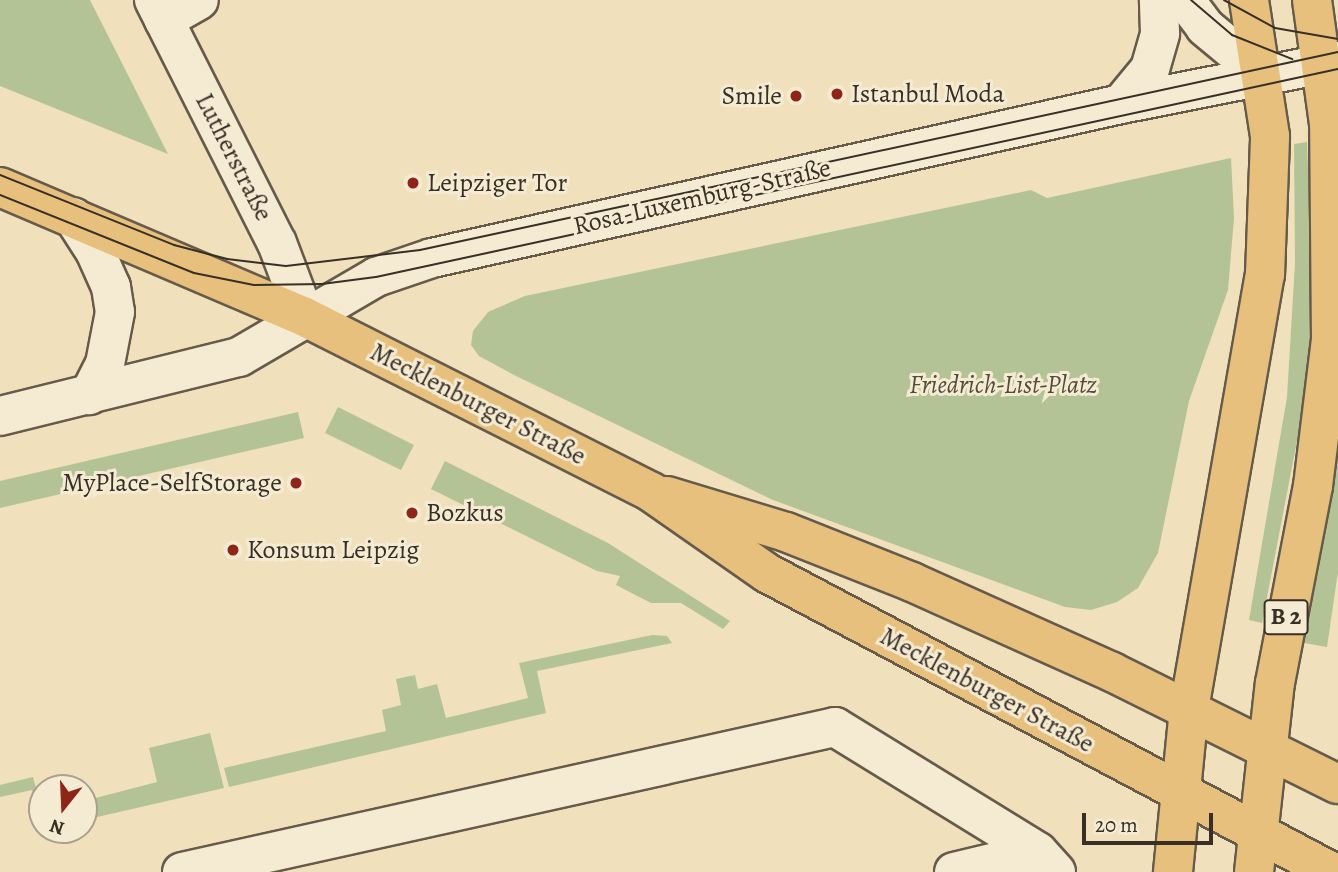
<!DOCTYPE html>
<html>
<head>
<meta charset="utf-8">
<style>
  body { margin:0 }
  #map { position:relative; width:1338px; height:872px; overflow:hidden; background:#f0e0bc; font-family:Alegreya,serif }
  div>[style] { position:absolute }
  .green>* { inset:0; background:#b4c395 }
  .roads { filter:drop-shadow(2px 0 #665b4b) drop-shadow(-2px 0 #665b4b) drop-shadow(0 2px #665b4b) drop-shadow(0 -2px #665b4b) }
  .minor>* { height:38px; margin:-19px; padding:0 19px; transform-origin:19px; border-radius:19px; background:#f5ebd3 }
  .major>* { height:38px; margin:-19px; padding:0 19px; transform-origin:19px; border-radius:19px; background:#e8c07e }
  .tram>* { height:2px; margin:-1px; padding:0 1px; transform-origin:1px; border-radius:1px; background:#382f25 }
  .dots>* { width:19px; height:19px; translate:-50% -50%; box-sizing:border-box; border:4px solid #f5ebd3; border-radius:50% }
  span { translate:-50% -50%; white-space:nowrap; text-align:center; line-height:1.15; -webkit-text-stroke:6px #f5ebd3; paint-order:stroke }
  .shield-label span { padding:2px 5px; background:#f5ebd3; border:2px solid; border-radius:5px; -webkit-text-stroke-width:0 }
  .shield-label { font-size:24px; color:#382f25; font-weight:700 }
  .poi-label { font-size:26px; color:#382f25 }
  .left { translate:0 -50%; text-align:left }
  .right { translate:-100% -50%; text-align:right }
  .street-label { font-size:26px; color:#382f25 }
  .park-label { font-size:26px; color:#514d3b; font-style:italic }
  .north { position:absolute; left:28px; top:774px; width:70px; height:70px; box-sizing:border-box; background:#f5ebd3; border:2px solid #a9a08d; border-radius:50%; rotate:198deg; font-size:19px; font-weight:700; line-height:28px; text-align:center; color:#382f25 }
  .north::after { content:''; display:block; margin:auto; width:24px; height:32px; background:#8f2418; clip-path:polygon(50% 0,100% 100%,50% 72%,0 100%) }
  .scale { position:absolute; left:1082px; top:813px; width:131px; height:32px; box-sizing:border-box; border:4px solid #382f25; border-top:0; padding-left:9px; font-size:21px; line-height:24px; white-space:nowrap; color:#382f25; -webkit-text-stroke:5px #f5ebd3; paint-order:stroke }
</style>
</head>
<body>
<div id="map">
  <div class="green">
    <i style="clip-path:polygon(0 0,90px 0,168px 154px,0 86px)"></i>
    <i style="clip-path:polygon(1307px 142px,1313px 297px,1307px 389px,1262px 623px,1249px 620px,1287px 397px,1295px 263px,1294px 144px)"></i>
    <i style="clip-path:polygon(1231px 158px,1234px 218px,1228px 290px,1189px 401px,1158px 553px,1138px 588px,1117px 602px,1091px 610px,1065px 607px,773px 500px,514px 375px,479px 356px,471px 345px,473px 331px,488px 312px,525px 296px,1031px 190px,1047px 198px)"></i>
    <i style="clip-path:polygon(338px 407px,414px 445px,401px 470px,325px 433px)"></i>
    <i style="clip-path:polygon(298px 412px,304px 438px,0 508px,0 481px)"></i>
    <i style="clip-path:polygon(1338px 454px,1338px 572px,1327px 647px,1304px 643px)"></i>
    <i style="clip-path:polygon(445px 461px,608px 543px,730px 621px,723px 629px,681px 603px,651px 603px,616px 585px,620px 576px,597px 571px,431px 489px)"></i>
    <i style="clip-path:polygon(652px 635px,667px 636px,672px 643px,537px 671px,546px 713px,229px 787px,224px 768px,228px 767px,386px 731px,382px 710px,401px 705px,396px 679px,415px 675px,418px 689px,437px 684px,446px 718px,528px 698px,519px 663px)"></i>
    <i style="clip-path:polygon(210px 733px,224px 788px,84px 820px,84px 801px,157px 782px,149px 748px)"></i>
    <i style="clip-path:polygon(33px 777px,42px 811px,42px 825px,32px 790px,0 797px,0 785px)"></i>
  </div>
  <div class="roads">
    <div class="minor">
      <i style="left:154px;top:0;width:272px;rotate:63.2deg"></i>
      <i style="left:277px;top:243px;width:79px;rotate:69.3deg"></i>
      <i style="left:1185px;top:0;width:34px;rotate:53deg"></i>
      <i style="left:1205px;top:27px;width:75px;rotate:39.6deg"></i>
      <i style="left:164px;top:20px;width:40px;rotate:-29.7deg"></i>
      <i style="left:1121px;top:104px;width:45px;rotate:-50.4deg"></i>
      <i style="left:1150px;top:69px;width:37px;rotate:-74deg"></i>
      <i style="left:1160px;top:33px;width:33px;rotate:-92deg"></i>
      <i style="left:73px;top:217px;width:40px;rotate:57.1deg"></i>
      <i style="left:95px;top:251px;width:39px;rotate:66deg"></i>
      <i style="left:111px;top:287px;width:25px;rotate:81deg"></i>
      <i style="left:115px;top:312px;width:53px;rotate:100.9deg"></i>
      <i style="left:105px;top:364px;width:35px;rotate:117deg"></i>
      <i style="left:0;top:416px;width:246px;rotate:-13.9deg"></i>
      <i style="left:239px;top:357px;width:159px;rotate:-30.3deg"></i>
      <i style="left:376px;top:277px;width:59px;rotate:-18.7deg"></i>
      <i style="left:432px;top:258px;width:706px;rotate:-12.6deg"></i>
      <i style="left:1121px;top:104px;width:221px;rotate:-11.2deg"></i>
      <i style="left:182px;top:872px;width:669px;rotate:-12.52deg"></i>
      <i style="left:835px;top:727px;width:238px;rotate:31.6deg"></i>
      <i style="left:1038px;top:852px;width:27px;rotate:48deg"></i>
      <i style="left:954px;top:872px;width:86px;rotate:-13.4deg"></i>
    </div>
    <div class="major">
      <i style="left:0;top:187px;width:332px;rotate:23.1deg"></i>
      <i style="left:305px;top:317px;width:388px;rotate:26.8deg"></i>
      <i style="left:651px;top:492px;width:141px;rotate:34.9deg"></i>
      <i style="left:767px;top:573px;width:639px;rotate:27.89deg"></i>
      <i style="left:667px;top:496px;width:124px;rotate:16.8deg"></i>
      <i style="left:786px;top:532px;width:136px;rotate:21.6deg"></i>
      <i style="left:912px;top:582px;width:219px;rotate:24.2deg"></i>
      <i style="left:1112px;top:672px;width:252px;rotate:26.4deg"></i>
      <i style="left:1173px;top:872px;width:164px;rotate:-84.4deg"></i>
      <i style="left:1189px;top:709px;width:441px;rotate:-80.1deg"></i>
      <i style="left:1265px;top:275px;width:139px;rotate:-87.9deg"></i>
      <i style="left:1270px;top:136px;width:138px;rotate:-98.8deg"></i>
      <i style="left:1254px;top:872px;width:190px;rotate:-83.7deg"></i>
      <i style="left:1275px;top:683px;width:201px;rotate:-79.1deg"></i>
      <i style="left:1313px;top:486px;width:148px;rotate:-83deg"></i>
      <i style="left:1331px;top:339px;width:215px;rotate:-90.5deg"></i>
      <i style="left:1329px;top:124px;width:125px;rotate:-97.8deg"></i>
    </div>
  </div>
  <div class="tram">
    <i style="left:1191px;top:0;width:54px;rotate:40.5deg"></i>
    <i style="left:1232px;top:35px;width:65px;rotate:21.8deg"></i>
    <i style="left:1224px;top:0;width:58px;rotate:28.8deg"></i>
    <i style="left:1275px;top:28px;width:64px;rotate:9.9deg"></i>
    <i style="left:0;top:175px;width:188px;rotate:21.9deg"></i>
    <i style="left:174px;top:245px;width:55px;rotate:14.8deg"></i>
    <i style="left:227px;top:259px;width:59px;rotate:6.8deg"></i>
    <i style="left:286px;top:266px;width:135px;rotate:-6.8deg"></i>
    <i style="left:420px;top:250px;width:939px;rotate:-12.17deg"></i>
    <i style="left:0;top:195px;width:209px;rotate:21.9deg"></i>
    <i style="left:194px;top:273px;width:61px;rotate:11.3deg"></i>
    <i style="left:254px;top:285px;width:68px;rotate:-0.8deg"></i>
    <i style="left:322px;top:284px;width:54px;rotate:-7.4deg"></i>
    <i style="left:376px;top:277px;width:984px;rotate:-12.2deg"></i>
  </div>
  <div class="dots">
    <i style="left:837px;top:94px;background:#8f2418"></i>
    <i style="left:796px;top:96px;background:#8f2418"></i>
    <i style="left:413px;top:183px;background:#8f2418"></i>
    <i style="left:296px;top:483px;background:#8f2418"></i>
    <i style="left:412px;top:513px;background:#8f2418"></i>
    <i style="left:233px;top:550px;background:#8f2418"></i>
  </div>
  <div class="shield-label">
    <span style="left:1286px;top:617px">B 2</span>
  </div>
  <div class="poi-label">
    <span class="left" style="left:851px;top:94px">Istanbul Moda</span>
    <span class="right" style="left:782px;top:96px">Smile</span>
    <span class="left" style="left:427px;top:183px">Leipziger Tor</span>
    <span class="right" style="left:282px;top:483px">MyPlace-SelfStorage</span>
    <span class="left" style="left:426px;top:513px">Bozkus</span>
    <span class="left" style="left:247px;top:550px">Konsum Leipzig</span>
  </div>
  <div class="street-label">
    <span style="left:234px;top:157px;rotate:63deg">Lutherstraße</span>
    <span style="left:702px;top:197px;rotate:-13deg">Rosa-Luxemburg-Straße</span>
    <span style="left:478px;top:404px;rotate:27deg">Mecklenburger Straße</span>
    <span style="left:987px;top:690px;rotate:28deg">Mecklenburger Straße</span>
  </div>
  <div class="park-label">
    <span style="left:1003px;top:385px">Friedrich-List-Platz</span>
  </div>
  <div class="north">N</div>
  <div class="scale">20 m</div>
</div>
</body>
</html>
